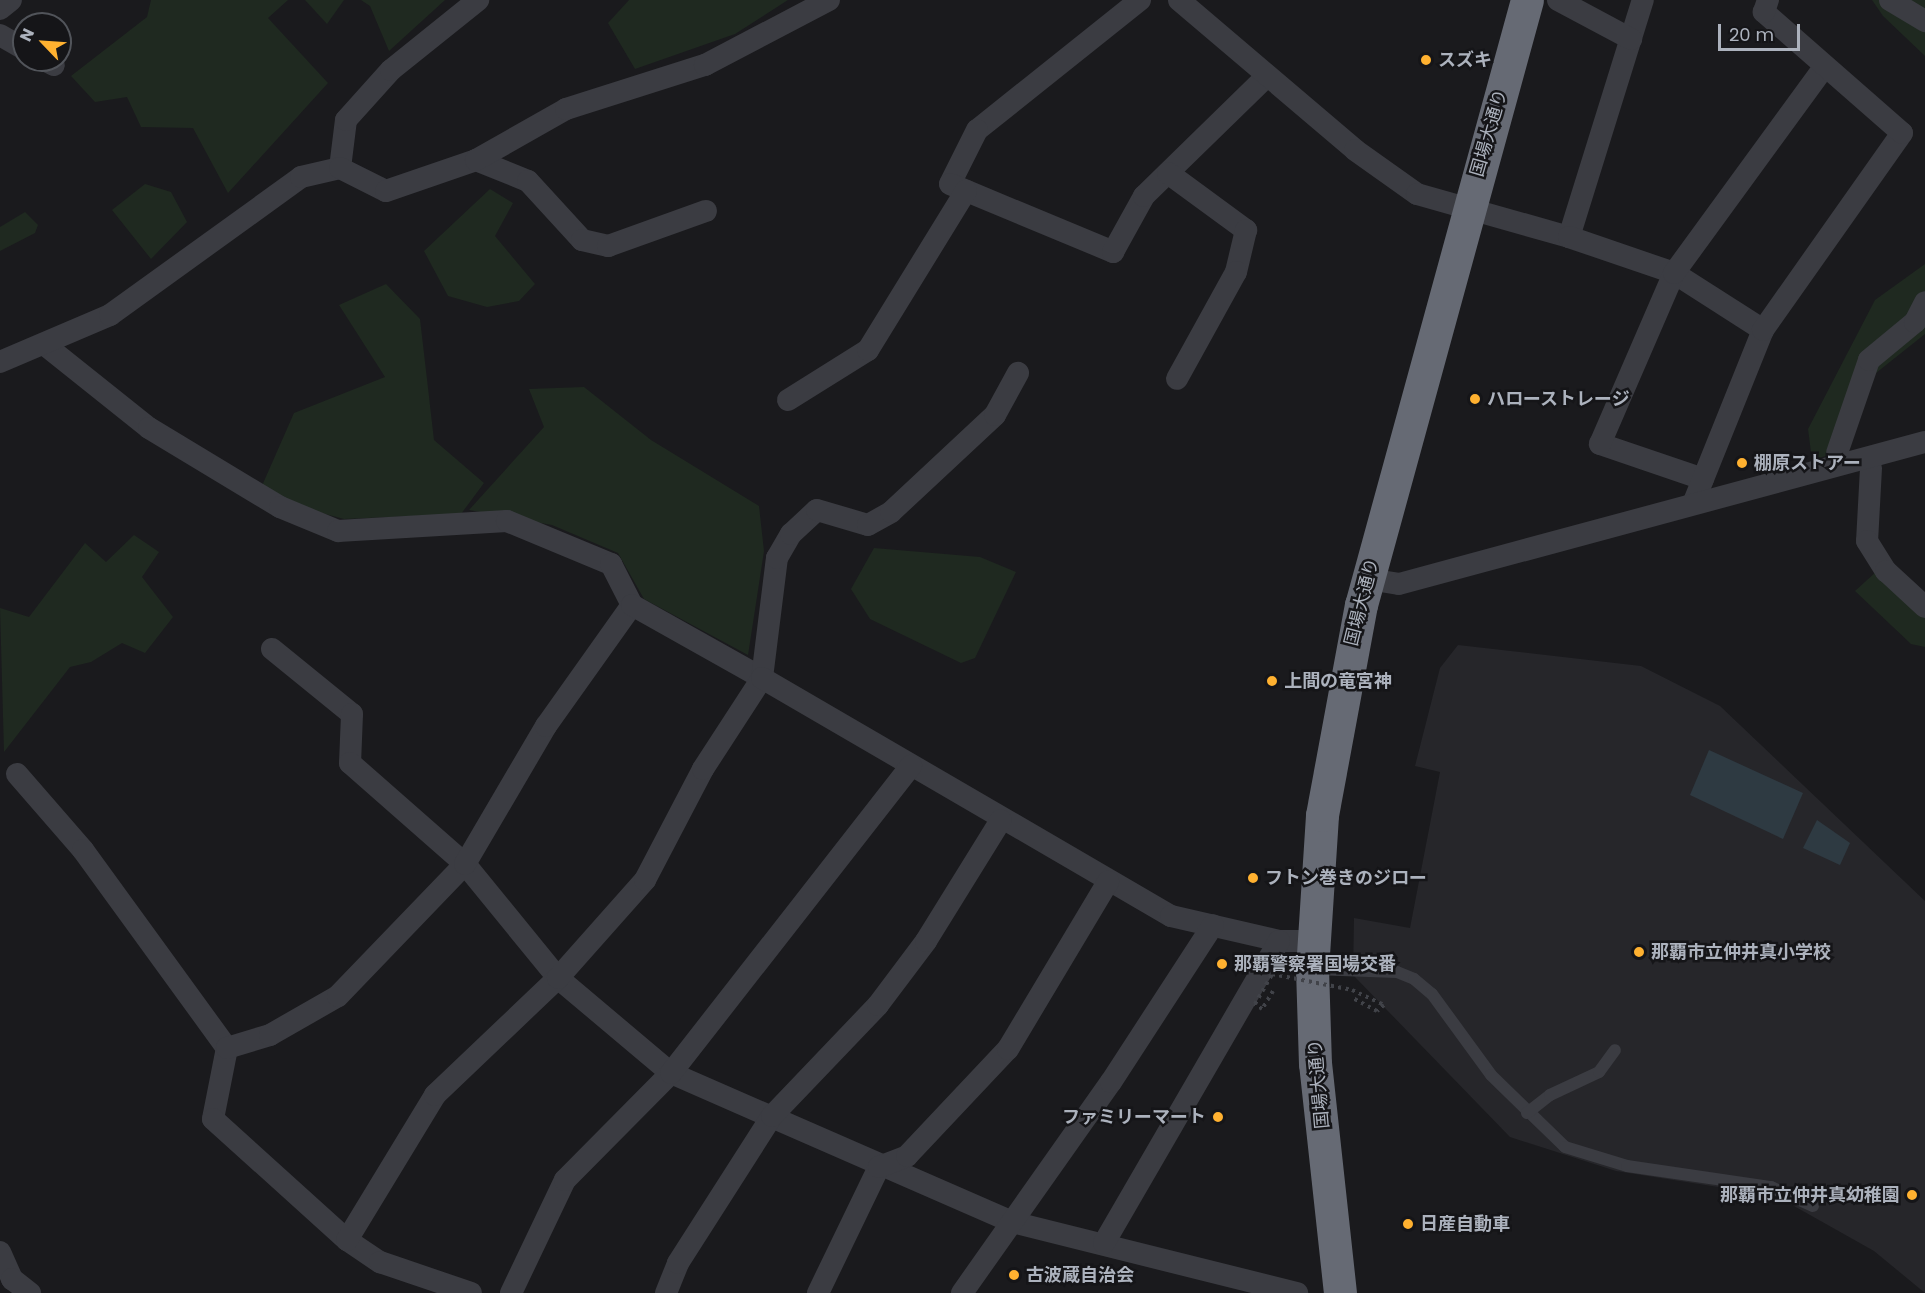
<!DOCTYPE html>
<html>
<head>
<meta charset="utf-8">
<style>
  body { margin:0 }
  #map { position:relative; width:1925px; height:1293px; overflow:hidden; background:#1a1a1d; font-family:Poppins,"Noto Sans JP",sans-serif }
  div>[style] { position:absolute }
  .built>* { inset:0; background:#26262a }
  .green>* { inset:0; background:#1f2920 }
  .water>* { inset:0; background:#2e3a42 }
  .lane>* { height:12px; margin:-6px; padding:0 6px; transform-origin:6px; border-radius:6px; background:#3b3c42 }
  .street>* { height:22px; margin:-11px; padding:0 11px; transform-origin:11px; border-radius:11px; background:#3b3c42 }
  .highway>* { height:33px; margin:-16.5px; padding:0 16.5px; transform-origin:16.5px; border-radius:16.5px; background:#666a74 }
  .path-bridge>* { height:4px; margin-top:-2px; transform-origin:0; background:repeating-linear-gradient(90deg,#414349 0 3px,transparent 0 7.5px) }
  .dots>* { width:16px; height:16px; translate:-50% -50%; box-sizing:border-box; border:3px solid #151518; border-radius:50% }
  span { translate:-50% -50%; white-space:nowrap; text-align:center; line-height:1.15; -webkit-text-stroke:5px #151518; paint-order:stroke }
  .poi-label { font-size:18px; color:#acb2bd; font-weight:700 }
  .left { translate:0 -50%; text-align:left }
  .right { translate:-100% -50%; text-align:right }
  .street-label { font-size:18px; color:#acb2bd }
  .north { position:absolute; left:12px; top:12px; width:60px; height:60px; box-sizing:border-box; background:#151518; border:2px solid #51545a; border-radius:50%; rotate:295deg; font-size:16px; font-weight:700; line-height:24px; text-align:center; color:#acb2bd }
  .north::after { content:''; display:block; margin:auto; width:21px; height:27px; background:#ffb130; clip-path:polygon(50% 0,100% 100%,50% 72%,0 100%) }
  .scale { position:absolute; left:1718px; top:24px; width:82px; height:27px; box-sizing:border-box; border:3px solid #acb2bd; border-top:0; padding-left:8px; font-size:18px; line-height:21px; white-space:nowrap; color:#acb2bd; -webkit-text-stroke:4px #151518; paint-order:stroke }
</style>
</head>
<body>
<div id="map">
  <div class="built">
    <i style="clip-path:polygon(1458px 645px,1641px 666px,1720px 706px,1925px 901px,1925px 1293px,1874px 1251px,1776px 1196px,1616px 1171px,1510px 1137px,1353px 975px,1354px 918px,1410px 928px,1440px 772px,1415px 766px,1440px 668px)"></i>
  </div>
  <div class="green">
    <i style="clip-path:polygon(151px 0,288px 0,268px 18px,328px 83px,228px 193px,193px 128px,141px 127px,127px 97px,95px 102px,71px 76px,147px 17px)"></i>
    <i style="clip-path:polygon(305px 0,344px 0,327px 24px)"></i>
    <i style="clip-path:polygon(361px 0,445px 0,389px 51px,370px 6px)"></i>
    <i style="clip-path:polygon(629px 0,788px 0,735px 34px,635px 69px,608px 23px)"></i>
    <i style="clip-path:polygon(1872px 0,1925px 0,1925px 56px,1883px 16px)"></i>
    <i style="clip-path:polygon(145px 184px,171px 192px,187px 222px,151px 259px,112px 210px)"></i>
    <i style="clip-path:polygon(490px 189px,513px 203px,495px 236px,535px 284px,519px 301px,487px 307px,448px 296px,424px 251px)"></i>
    <i style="clip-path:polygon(25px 212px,38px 225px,35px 233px,0 251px,0 227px)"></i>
    <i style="clip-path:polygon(1925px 264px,1925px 334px,1866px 381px,1843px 451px,1812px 460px,1808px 429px,1875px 300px)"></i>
    <i style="clip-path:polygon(386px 284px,420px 319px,434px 440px,484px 483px,461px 514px,344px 519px,299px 507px,261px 488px,294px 413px,385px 377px,339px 305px)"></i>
    <i style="clip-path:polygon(584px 387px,651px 440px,759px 506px,764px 551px,748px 655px,644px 599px,618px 553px,552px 525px,469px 510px,544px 427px,529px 389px)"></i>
    <i style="clip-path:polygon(134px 535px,159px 552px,142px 577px,173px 617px,145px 653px,122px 643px,91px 662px,70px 667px,4px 752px,0 608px,29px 617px,85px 543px,106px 562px)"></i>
    <i style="clip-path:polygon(1871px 536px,1892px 574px,1925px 595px,1925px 647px,1911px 644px,1855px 591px,1877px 571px)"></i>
    <i style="clip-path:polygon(874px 548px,980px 557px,1016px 572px,975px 658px,961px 663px,870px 619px,851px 589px)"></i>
  </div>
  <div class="water">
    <i style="clip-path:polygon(1709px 750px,1803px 793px,1783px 839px,1690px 795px)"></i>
    <i style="clip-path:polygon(1817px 820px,1850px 843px,1840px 865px,1803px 848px)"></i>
  </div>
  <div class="lane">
    <i style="left:1314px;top:969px;width:83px;rotate:2.1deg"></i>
    <i style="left:1397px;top:972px;width:18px;rotate:22deg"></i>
    <i style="left:1414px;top:979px;width:23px;rotate:40deg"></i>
    <i style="left:1432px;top:994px;width:100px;rotate:53.9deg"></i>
    <i style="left:1491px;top:1075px;width:103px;rotate:44.2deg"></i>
    <i style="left:1565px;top:1147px;width:65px;rotate:17deg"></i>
    <i style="left:1627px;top:1166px;width:146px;rotate:8.3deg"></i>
    <i style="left:1771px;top:1187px;width:46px;rotate:24.3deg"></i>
    <i style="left:1527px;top:1113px;width:29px;rotate:-38deg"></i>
    <i style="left:1550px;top:1095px;width:54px;rotate:-25.1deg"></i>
    <i style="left:1599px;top:1072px;width:27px;rotate:-54deg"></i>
  </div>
  <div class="street">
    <i style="left:1140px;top:0;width:208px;rotate:141.4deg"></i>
    <i style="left:977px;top:130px;width:60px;rotate:116.6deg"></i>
    <i style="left:950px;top:184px;width:177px;rotate:22.6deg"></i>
    <i style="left:1113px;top:252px;width:64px;rotate:-61deg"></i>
    <i style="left:1144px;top:196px;width:172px;rotate:-44.3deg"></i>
    <i style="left:1179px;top:0;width:231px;rotate:40.4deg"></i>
    <i style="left:1355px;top:150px;width:76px;rotate:35.4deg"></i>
    <i style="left:1417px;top:194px;width:158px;rotate:15.8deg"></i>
    <i style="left:1569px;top:237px;width:248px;rotate:-72.7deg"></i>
    <i style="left:1558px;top:0;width:83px;rotate:28.1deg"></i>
    <i style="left:1890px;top:0;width:41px;rotate:31deg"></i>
    <i style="left:0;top:9px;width:14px;rotate:-39deg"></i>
    <i style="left:0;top:35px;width:28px;rotate:30deg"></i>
    <i style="left:44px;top:60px;width:11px;rotate:27deg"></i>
    <i style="left:476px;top:160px;width:56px;rotate:22deg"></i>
    <i style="left:528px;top:181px;width:80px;rotate:47.5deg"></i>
    <i style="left:582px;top:240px;width:27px;rotate:13deg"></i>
    <i style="left:608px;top:246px;width:104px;rotate:-19.7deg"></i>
    <i style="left:340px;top:168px;width:48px;rotate:-82.9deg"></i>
    <i style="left:346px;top:120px;width:67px;rotate:-48deg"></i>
    <i style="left:391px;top:70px;width:112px;rotate:-38.8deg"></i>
    <i style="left:1168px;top:173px;width:97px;rotate:36.2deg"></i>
    <i style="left:1246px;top:230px;width:43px;rotate:103.4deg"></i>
    <i style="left:1236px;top:272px;width:122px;rotate:118.9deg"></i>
    <i style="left:1569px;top:237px;width:111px;rotate:18.9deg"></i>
    <i style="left:1674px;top:273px;width:106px;rotate:32.6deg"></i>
    <i style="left:45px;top:345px;width:133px;rotate:38.6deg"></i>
    <i style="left:149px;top:428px;width:153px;rotate:31.1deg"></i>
    <i style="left:280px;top:507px;width:63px;rotate:22.5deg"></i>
    <i style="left:338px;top:531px;width:169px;rotate:-3.4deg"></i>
    <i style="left:507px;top:521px;width:113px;rotate:22.5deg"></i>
    <i style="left:611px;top:564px;width:46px;rotate:62.9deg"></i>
    <i style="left:0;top:362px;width:120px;rotate:-23.1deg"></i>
    <i style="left:110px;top:315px;width:236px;rotate:-35.8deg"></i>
    <i style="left:301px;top:177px;width:40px;rotate:-13deg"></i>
    <i style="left:340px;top:168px;width:51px;rotate:26.6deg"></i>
    <i style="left:386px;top:191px;width:95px;rotate:-19deg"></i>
    <i style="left:476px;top:160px;width:103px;rotate:-29.5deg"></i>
    <i style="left:566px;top:109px;width:146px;rotate:-17.6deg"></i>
    <i style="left:705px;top:65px;width:140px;rotate:-27.7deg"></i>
    <i style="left:788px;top:400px;width:94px;rotate:-32deg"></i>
    <i style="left:868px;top:350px;width:187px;rotate:-58.4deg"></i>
    <i style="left:1837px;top:453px;width:98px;rotate:-71deg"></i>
    <i style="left:1869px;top:360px;width:60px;rotate:-39.6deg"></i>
    <i style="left:1915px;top:322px;width:22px;rotate:-63deg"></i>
    <i style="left:1871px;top:468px;width:73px;rotate:93.1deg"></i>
    <i style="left:1867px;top:541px;width:36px;rotate:58deg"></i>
    <i style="left:1886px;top:571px;width:53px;rotate:42.7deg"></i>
    <i style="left:1703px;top:479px;width:109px;rotate:-161.2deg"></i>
    <i style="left:1600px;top:444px;width:186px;rotate:-66.6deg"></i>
    <i style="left:1674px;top:273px;width:256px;rotate:-53.9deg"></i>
    <i style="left:1693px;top:504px;width:188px;rotate:-68.1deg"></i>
    <i style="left:1763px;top:330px;width:241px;rotate:-54.8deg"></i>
    <i style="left:1902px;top:133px;width:184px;rotate:-138.8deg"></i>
    <i style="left:1764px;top:12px;width:13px;rotate:-72deg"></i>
    <i style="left:1368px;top:579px;width:31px;rotate:9deg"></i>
    <i style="left:1399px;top:584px;width:545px;rotate:-15.11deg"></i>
    <i style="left:272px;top:649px;width:103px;rotate:39.1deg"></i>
    <i style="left:352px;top:714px;width:49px;rotate:92.3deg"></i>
    <i style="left:350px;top:763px;width:153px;rotate:41.3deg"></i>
    <i style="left:465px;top:864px;width:147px;rotate:50.8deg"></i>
    <i style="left:558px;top:978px;width:148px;rotate:40.1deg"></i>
    <i style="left:671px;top:1073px;width:372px;rotate:23.6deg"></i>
    <i style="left:1012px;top:1222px;width:294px;rotate:14deg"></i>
    <i style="left:17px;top:774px;width:101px;rotate:49deg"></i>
    <i style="left:83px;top:850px;width:245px;rotate:54deg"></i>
    <i style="left:227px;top:1048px;width:72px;rotate:101.2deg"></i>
    <i style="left:213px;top:1119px;width:181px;rotate:42.1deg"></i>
    <i style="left:347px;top:1240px;width:40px;rotate:34deg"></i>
    <i style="left:380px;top:1262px;width:96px;rotate:18.8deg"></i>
    <i style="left:227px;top:1048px;width:45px;rotate:-16.8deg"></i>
    <i style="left:270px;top:1035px;width:78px;rotate:-29.8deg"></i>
    <i style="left:338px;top:996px;width:183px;rotate:-46.1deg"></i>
    <i style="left:465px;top:864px;width:160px;rotate:-59.6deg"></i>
    <i style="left:546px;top:726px;width:148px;rotate:-54.6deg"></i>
    <i style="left:632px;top:605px;width:149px;rotate:29.3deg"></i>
    <i style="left:762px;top:678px;width:121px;rotate:-82.9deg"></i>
    <i style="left:777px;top:558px;width:28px;rotate:-60deg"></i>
    <i style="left:791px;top:534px;width:35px;rotate:-43deg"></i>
    <i style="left:817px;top:510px;width:53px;rotate:16.4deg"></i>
    <i style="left:868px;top:525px;width:26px;rotate:-29deg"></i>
    <i style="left:891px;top:512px;width:142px;rotate:-43deg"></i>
    <i style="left:995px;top:415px;width:48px;rotate:-61.3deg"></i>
    <i style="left:347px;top:1240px;width:170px;rotate:-58.7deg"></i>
    <i style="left:435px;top:1095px;width:170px;rotate:-43.6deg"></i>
    <i style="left:558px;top:978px;width:131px;rotate:-48.4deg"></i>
    <i style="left:645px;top:880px;width:125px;rotate:-62.4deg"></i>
    <i style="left:703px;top:769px;width:108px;rotate:-57deg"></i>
    <i style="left:762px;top:678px;width:473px;rotate:30.2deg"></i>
    <i style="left:1171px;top:916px;width:111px;rotate:13deg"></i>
    <i style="left:1279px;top:941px;width:34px"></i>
    <i style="left:1104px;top:1243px;width:349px;rotate:-59.9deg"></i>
    <i style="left:0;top:1252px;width:30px;rotate:66deg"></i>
    <i style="left:12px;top:1279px;width:23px;rotate:38deg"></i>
    <i style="left:511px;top:1293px;width:125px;rotate:-64.5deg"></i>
    <i style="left:565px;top:1180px;width:151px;rotate:-45.3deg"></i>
    <i style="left:671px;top:1073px;width:390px;rotate:-52deg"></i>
    <i style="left:666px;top:1293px;width:32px;rotate:-68deg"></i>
    <i style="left:678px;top:1263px;width:174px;rotate:-57.4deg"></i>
    <i style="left:772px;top:1116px;width:153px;rotate:-46.3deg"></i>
    <i style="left:878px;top:1005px;width:80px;rotate:-53.1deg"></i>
    <i style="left:926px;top:941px;width:142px;rotate:-58.2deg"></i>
    <i style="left:818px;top:1293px;width:140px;rotate:-64.2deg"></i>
    <i style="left:879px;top:1167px;width:30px;rotate:-21deg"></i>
    <i style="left:907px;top:1156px;width:147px;rotate:-46.7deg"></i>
    <i style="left:1008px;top:1049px;width:195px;rotate:-59.1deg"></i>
    <i style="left:962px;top:1293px;width:258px;rotate:-54.8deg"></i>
    <i style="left:1111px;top:1082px;width:187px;rotate:-57deg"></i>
  </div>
  <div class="highway">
    <i style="left:1340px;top:1293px;width:230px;rotate:-96.2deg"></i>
    <i style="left:1315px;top:1064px;width:94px;rotate:-91.8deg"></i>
    <i style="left:1312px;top:970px;width:155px;rotate:-86.3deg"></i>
    <i style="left:1322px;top:815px;width:214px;rotate:-79.5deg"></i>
    <i style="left:1361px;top:605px;width:627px;rotate:-74.66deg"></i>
  </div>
  <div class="path-bridge">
    <i style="left:1273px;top:991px;width:21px;rotate:121deg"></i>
    <i style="left:1262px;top:1009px;width:9px;rotate:-144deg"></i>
    <i style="left:1255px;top:1004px;width:34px;rotate:-60deg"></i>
    <i style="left:1272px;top:974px;width:82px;rotate:11.3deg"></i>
    <i style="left:1352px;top:990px;width:35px;rotate:25deg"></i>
    <i style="left:1384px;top:1005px;width:9px;rotate:139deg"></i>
    <i style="left:1377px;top:1011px;width:27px;rotate:-152deg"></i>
  </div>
  <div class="dots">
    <i style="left:1426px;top:60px;background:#ffb130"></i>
    <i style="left:1475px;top:399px;background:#ffb130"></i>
    <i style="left:1742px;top:463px;background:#ffb130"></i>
    <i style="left:1272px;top:681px;background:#ffb130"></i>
    <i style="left:1253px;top:878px;background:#ffb130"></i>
    <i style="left:1639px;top:952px;background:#ffb130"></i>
    <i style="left:1222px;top:964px;background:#ffb130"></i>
    <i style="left:1218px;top:1117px;background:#ffb130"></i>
    <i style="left:1912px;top:1195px;background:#ffb130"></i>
    <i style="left:1408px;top:1224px;background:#ffb130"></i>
    <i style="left:1014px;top:1275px;background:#ffb130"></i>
  </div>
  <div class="poi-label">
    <span class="left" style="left:1438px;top:60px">スズキ</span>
    <span class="left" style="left:1487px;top:399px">ハローストレージ</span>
    <span class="left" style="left:1754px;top:463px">棚原ストアー</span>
    <span class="left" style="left:1284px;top:681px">上間の竜宮神</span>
    <span class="left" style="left:1265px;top:878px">フトン巻きのジロー</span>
    <span class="left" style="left:1651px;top:952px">那覇市立仲井真小学校</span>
    <span class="left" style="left:1234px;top:964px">那覇警察署国場交番</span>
    <span class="right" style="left:1206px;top:1117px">ファミリーマート</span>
    <span class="right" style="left:1900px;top:1195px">那覇市立仲井真幼稚園</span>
    <span class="left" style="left:1420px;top:1224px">日産自動車</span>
    <span class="left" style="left:1026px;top:1275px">古波蔵自治会</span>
  </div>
  <div class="street-label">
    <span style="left:1489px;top:133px;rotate:-74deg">国場大通り</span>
    <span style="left:1362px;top:602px;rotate:-76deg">国場大通り</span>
    <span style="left:1319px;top:1084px;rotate:-95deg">国場大通り</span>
  </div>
  <div class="north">N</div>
  <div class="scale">20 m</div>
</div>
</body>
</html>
